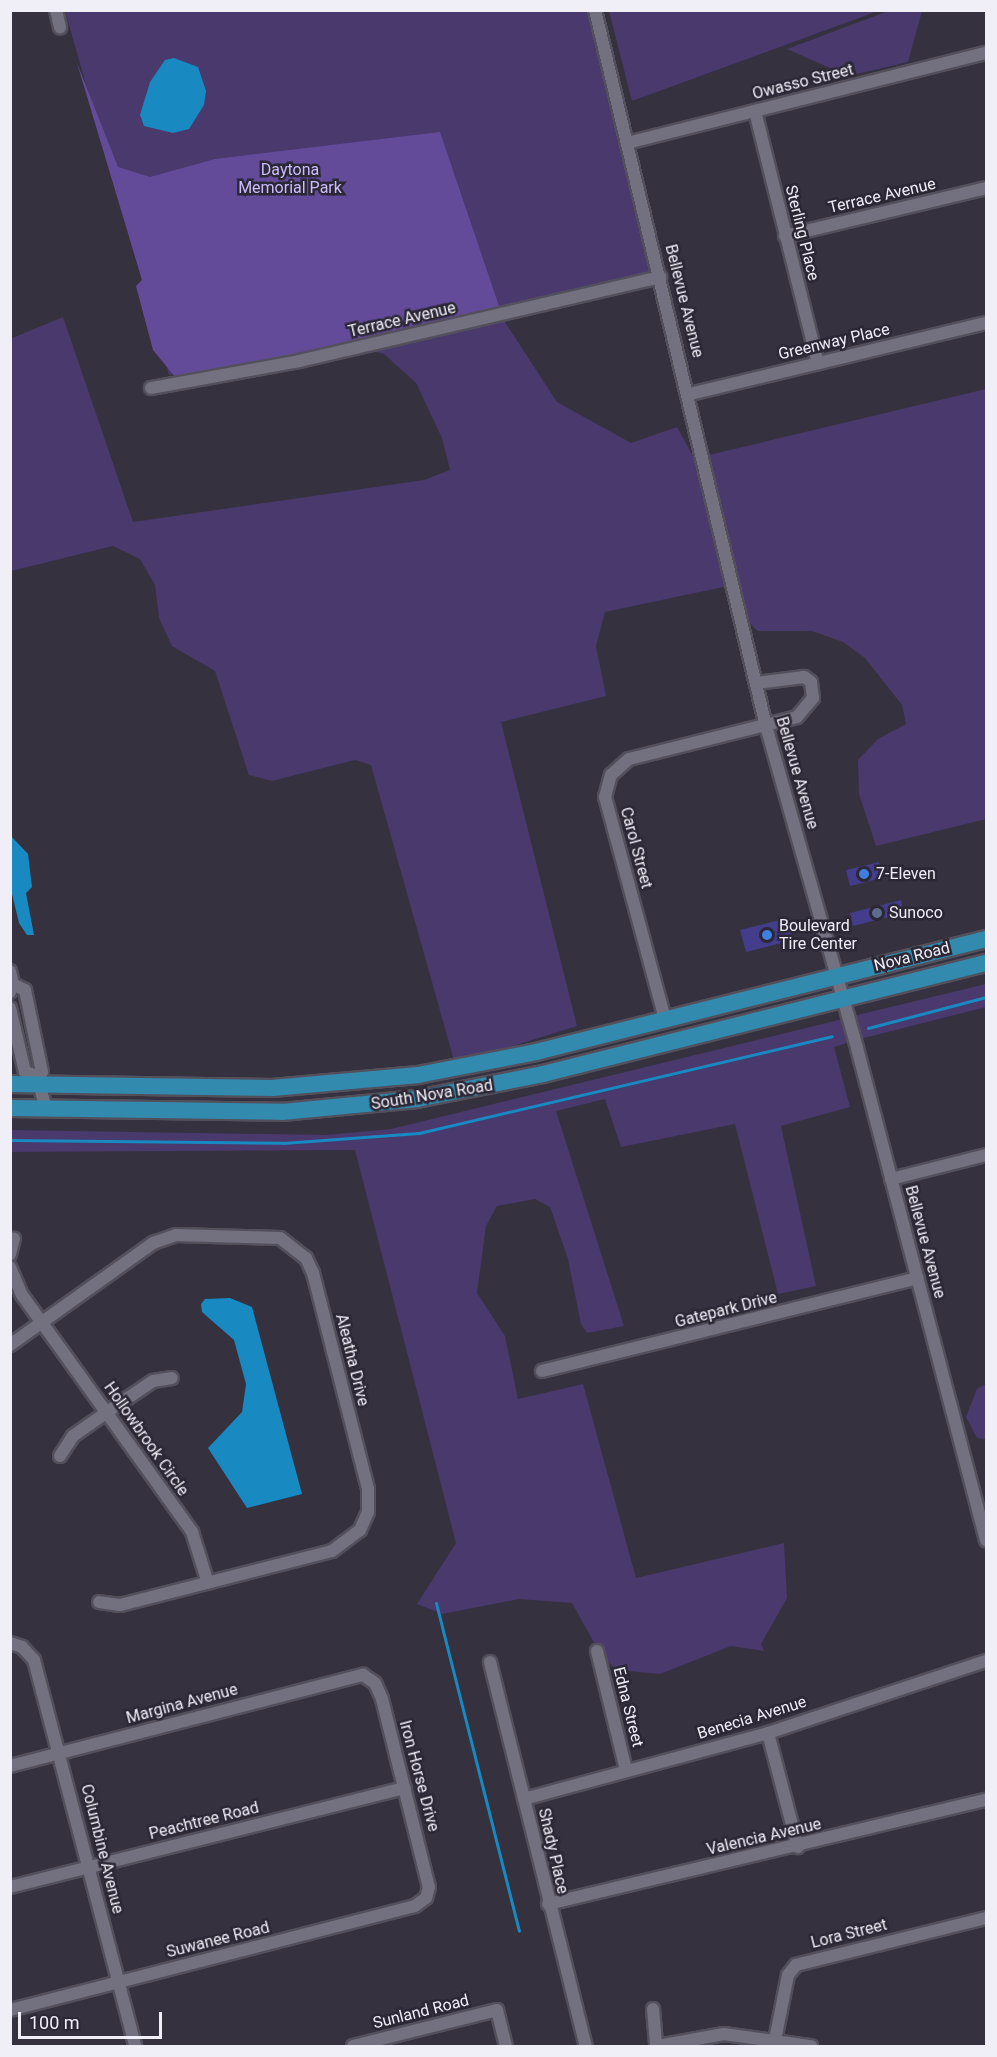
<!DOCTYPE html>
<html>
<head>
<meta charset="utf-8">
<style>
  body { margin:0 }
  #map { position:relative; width:997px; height:2057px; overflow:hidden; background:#35313f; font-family:Roboto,sans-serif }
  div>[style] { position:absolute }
  .green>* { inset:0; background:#49396d }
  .forest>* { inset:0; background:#644b9a }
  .water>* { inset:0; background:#1989c2 }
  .stream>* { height:3px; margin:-1.5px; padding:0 1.5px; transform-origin:1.5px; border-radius:1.5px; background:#1989c2 }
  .building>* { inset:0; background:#433d8b }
  .roads { filter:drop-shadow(2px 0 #53505c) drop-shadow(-2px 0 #53505c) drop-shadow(0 2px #53505c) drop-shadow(0 -2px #53505c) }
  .minor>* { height:12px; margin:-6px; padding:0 6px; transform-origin:6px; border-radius:6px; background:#737080 }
  .major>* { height:16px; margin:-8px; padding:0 8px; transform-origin:8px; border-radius:8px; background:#328aaf }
  .dots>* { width:16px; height:16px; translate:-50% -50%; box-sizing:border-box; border:3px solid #2b2735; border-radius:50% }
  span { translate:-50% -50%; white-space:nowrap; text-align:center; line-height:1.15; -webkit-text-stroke:5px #2b2735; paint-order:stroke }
  .street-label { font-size:16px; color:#f0eef7 }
  .park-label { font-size:16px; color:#ccbbfd }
  .poi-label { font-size:16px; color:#f0eef7 }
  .left { translate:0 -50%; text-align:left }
  .frame { position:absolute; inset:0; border:12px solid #f0eef7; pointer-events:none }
  .scale { position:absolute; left:18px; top:2012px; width:144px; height:27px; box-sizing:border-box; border:3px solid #f0eef7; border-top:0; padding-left:8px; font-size:18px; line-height:21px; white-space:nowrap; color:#f0eef7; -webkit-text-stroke:4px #2b2735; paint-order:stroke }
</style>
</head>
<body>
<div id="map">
  <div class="green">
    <i style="clip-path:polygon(891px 10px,922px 11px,908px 62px,848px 76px,787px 49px)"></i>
    <i style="clip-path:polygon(65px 11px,589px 11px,652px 271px,499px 308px,169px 375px)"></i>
    <i style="clip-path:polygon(609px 11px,609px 10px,878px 11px,632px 101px)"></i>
    <i style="clip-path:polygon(63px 317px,133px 522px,424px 480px,450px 470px,442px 438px,416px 383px,384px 354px,369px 350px,503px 319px,557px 402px,631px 443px,677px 427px,694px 458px,699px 458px,728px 586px,605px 612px,596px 646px,606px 696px,501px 722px,577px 1026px,455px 1064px,371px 765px,355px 760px,272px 781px,249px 775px,215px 671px,172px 646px,159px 618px,155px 585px,140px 559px,113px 546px,11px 571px,10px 339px)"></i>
    <i style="clip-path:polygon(986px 389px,986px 819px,876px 846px,859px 794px,858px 760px,878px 739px,906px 724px,902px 705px,865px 658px,843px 642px,812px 631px,758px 631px,747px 621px,709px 455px)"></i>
    <i style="clip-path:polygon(986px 984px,986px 1007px,860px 1039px,853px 1016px)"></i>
    <i style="clip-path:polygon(843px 1019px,850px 1042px,834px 1047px,850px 1107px,781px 1126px,816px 1286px,778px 1294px,735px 1124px,621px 1147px,605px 1099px,556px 1111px,624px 1326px,587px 1333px,581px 1324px,568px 1259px,550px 1207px,535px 1199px,497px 1206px,486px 1226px,477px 1293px,505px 1336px,518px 1399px,583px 1384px,636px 1578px,784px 1543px,787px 1598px,761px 1644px,764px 1651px,731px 1646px,660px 1674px,617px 1670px,605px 1659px,602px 1646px,596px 1646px,572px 1603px,519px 1599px,442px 1614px,417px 1604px,456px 1543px,355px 1150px,11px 1152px,11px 1130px,326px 1135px,391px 1129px)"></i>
    <i style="clip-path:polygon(986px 1384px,986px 1439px,977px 1438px,966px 1417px,977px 1389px)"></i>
  </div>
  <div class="forest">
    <i style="clip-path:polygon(77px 63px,118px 167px,150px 177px,215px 159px,440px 132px,500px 309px,297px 356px,176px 378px,153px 350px,136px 286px,142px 280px)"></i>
  </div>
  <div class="water">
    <i style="clip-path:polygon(174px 58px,198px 67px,206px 91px,204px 105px,189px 129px,173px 133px,144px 126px,140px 115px,150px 82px,165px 60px)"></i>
    <i style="clip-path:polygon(11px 836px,28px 854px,32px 887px,26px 893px,34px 935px,27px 935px,19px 923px,11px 890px)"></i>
    <i style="clip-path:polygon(230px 1298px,252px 1307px,302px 1494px,247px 1508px,208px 1448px,242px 1412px,246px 1384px,234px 1340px,202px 1312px,201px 1304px,205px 1299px)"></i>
  </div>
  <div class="stream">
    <i style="left:868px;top:1028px;width:122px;rotate:-14.7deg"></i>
    <i style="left:10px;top:1140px;width:273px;rotate:0.6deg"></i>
    <i style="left:283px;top:1143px;width:136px;rotate:-4.2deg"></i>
    <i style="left:419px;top:1133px;width:424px;rotate:-13.2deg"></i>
    <i style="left:436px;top:1603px;width:338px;rotate:75.8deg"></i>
  </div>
  <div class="building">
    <i style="clip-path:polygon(879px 862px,882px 878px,850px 886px,846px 870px)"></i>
    <i style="clip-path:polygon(901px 900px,904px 913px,853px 926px,850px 913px)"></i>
    <i style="clip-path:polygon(788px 918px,793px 940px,746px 952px,740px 930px)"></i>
  </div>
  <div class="roads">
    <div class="minor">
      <i style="left:56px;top:10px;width:18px;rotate:77deg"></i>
      <i style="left:595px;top:10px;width:736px;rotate:76.57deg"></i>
      <i style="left:766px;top:726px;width:335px;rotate:74.2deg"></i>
      <i style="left:857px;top:1048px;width:509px;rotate:75.31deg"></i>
      <i style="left:755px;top:111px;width:260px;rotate:76deg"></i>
      <i style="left:627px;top:143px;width:370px;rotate:-14.1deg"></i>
      <i style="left:785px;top:236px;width:207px;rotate:-13.4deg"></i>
      <i style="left:151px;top:388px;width:150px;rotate:-10.3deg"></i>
      <i style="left:299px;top:361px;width:371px;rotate:-13.1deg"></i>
      <i style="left:690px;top:394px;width:304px;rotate:-13.5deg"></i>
      <i style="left:10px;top:971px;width:13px;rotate:77deg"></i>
      <i style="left:10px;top:992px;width:9px;rotate:-69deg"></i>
      <i style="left:13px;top:984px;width:13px;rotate:27deg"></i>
      <i style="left:25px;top:990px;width:84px;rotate:78.3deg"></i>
      <i style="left:42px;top:1072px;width:6px;rotate:141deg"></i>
      <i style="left:10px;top:1008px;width:66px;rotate:76.8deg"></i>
      <i style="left:25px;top:1072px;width:13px;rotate:18deg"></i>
      <i style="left:665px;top:1019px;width:230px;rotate:-105.1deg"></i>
      <i style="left:605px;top:797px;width:23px;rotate:-75deg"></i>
      <i style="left:611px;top:775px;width:24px;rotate:-42deg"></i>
      <i style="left:629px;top:759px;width:173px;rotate:-14deg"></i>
      <i style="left:797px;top:717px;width:25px;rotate:-50deg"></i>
      <i style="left:813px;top:698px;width:16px;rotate:-97deg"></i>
      <i style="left:811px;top:682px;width:9px;rotate:-144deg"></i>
      <i style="left:804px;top:677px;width:48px;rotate:172.9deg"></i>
      <i style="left:37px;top:1077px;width:33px;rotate:74deg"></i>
      <i style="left:891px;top:1179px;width:98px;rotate:-14.2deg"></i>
      <i style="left:10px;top:1254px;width:16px;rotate:-76deg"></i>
      <i style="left:10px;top:1267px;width:30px;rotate:67deg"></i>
      <i style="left:22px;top:1295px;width:292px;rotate:54.3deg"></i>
      <i style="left:192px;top:1532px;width:53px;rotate:72.6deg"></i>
      <i style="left:10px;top:1345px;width:176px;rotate:-35.5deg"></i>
      <i style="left:153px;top:1243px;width:24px;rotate:-19deg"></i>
      <i style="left:176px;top:1235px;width:104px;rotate:1.7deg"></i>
      <i style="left:280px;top:1238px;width:33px;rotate:38deg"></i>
      <i style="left:306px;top:1258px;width:17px;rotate:65deg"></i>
      <i style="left:313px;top:1273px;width:223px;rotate:75.7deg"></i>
      <i style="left:368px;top:1489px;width:23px;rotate:90deg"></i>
      <i style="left:368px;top:1512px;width:20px;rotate:114deg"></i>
      <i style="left:360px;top:1530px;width:35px;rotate:143deg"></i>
      <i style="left:332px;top:1551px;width:219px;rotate:165.7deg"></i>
      <i style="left:120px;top:1605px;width:21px;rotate:-172deg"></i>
      <i style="left:542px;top:1371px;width:387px;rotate:-13.9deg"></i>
      <i style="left:60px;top:1456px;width:24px;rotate:-57deg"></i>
      <i style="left:73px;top:1436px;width:42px;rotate:-35.2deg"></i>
      <i style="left:107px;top:1412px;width:55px;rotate:-34deg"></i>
      <i style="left:153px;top:1381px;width:19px;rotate:-9deg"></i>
      <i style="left:10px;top:1643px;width:13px;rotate:18deg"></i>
      <i style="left:22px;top:1647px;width:18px;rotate:47deg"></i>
      <i style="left:34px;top:1660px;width:399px;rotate:75.3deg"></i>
      <i style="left:597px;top:1651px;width:122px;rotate:76.3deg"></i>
      <i style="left:490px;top:1662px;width:396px;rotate:76deg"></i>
      <i style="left:768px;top:1733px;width:118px;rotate:75.3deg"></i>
      <i style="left:10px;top:1766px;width:365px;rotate:-14.5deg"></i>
      <i style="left:363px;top:1675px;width:14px;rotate:34deg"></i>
      <i style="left:375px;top:1683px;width:17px;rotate:66deg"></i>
      <i style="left:382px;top:1699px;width:194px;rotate:76deg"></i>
      <i style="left:429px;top:1887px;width:11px;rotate:105deg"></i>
      <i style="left:426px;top:1898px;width:14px;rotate:144deg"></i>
      <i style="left:415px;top:1906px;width:418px;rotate:165.6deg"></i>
      <i style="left:524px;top:1799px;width:253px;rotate:-15.1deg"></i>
      <i style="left:768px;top:1733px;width:230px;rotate:-18.3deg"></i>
      <i style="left:10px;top:1887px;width:407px;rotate:-14.1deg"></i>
      <i style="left:548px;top:1904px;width:450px;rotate:-13.4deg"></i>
      <i style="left:653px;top:2009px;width:37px;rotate:85deg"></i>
      <i style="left:775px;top:2040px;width:66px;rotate:-78.7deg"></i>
      <i style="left:788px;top:1975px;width:13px;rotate:-51deg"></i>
      <i style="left:796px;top:1965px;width:196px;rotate:-13.9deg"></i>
      <i style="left:353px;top:2046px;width:148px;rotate:-14deg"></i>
      <i style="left:497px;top:2010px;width:37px;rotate:76deg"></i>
      <i style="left:658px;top:2046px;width:67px;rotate:-10.3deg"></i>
      <i style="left:724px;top:2034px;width:88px;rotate:7.9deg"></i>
    </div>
    <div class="major">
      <i style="left:10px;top:1084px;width:262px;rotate:0.9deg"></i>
      <i style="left:272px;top:1088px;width:147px;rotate:-5.1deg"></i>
      <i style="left:418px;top:1075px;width:120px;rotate:-11deg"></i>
      <i style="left:536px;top:1052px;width:464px;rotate:-14.1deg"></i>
      <i style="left:10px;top:1108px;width:272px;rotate:0.8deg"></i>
      <i style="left:282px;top:1112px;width:136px;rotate:-5.5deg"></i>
      <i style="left:417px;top:1099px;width:128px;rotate:-11.2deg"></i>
      <i style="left:543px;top:1074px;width:457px;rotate:-14.1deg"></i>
    </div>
  </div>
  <div class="dots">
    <i style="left:864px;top:874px;background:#3f7fe0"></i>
    <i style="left:877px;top:913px;background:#5c6f8a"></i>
    <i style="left:767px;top:935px;background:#3f7fe0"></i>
  </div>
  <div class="street-label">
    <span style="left:803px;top:82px;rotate:-14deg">Owasso Street</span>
    <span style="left:882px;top:196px;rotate:-13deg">Terrace Avenue</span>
    <span style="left:802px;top:233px;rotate:76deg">Sterling Place</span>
    <span style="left:684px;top:301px;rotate:76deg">Bellevue Avenue</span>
    <span style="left:402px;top:320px;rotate:-13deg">Terrace Avenue</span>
    <span style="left:834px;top:342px;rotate:-13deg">Greenway Place</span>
    <span style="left:797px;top:773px;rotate:74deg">Bellevue Avenue</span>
    <span style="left:636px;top:848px;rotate:75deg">Carol Street</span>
    <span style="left:912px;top:957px;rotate:-14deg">Nova Road</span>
    <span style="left:432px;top:1095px;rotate:-9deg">South Nova Road</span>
    <span style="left:925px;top:1242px;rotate:75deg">Bellevue Avenue</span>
    <span style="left:726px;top:1310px;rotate:-14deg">Gatepark Drive</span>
    <span style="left:352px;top:1360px;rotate:76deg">Aleatha Drive</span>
    <span style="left:146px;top:1439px;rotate:55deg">Hollowbrook Circle</span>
    <span style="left:182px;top:1704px;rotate:-15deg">Margina Avenue</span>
    <span style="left:628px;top:1707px;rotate:76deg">Edna Street</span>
    <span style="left:752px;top:1718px;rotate:-17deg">Benecia Avenue</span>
    <span style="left:419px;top:1776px;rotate:75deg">Iron Horse Drive</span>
    <span style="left:204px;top:1821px;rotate:-14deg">Peachtree Road</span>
    <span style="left:764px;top:1837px;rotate:-13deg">Valencia Avenue</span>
    <span style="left:102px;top:1849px;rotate:76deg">Columbine Avenue</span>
    <span style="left:553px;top:1851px;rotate:77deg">Shady Place</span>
    <span style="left:849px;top:1934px;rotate:-14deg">Lora Street</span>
    <span style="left:218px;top:1940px;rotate:-14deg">Suwanee Road</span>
    <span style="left:421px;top:2012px;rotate:-14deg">Sunland Road</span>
  </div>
  <div class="park-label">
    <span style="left:290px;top:179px">Daytona<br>Memorial Park</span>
  </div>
  <div class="poi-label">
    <span class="left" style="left:876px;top:874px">7-Eleven</span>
    <span class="left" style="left:889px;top:913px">Sunoco</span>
    <span class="left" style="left:779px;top:935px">Boulevard<br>Tire Center</span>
  </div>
  <div class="frame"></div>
  <div class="scale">100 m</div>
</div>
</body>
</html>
